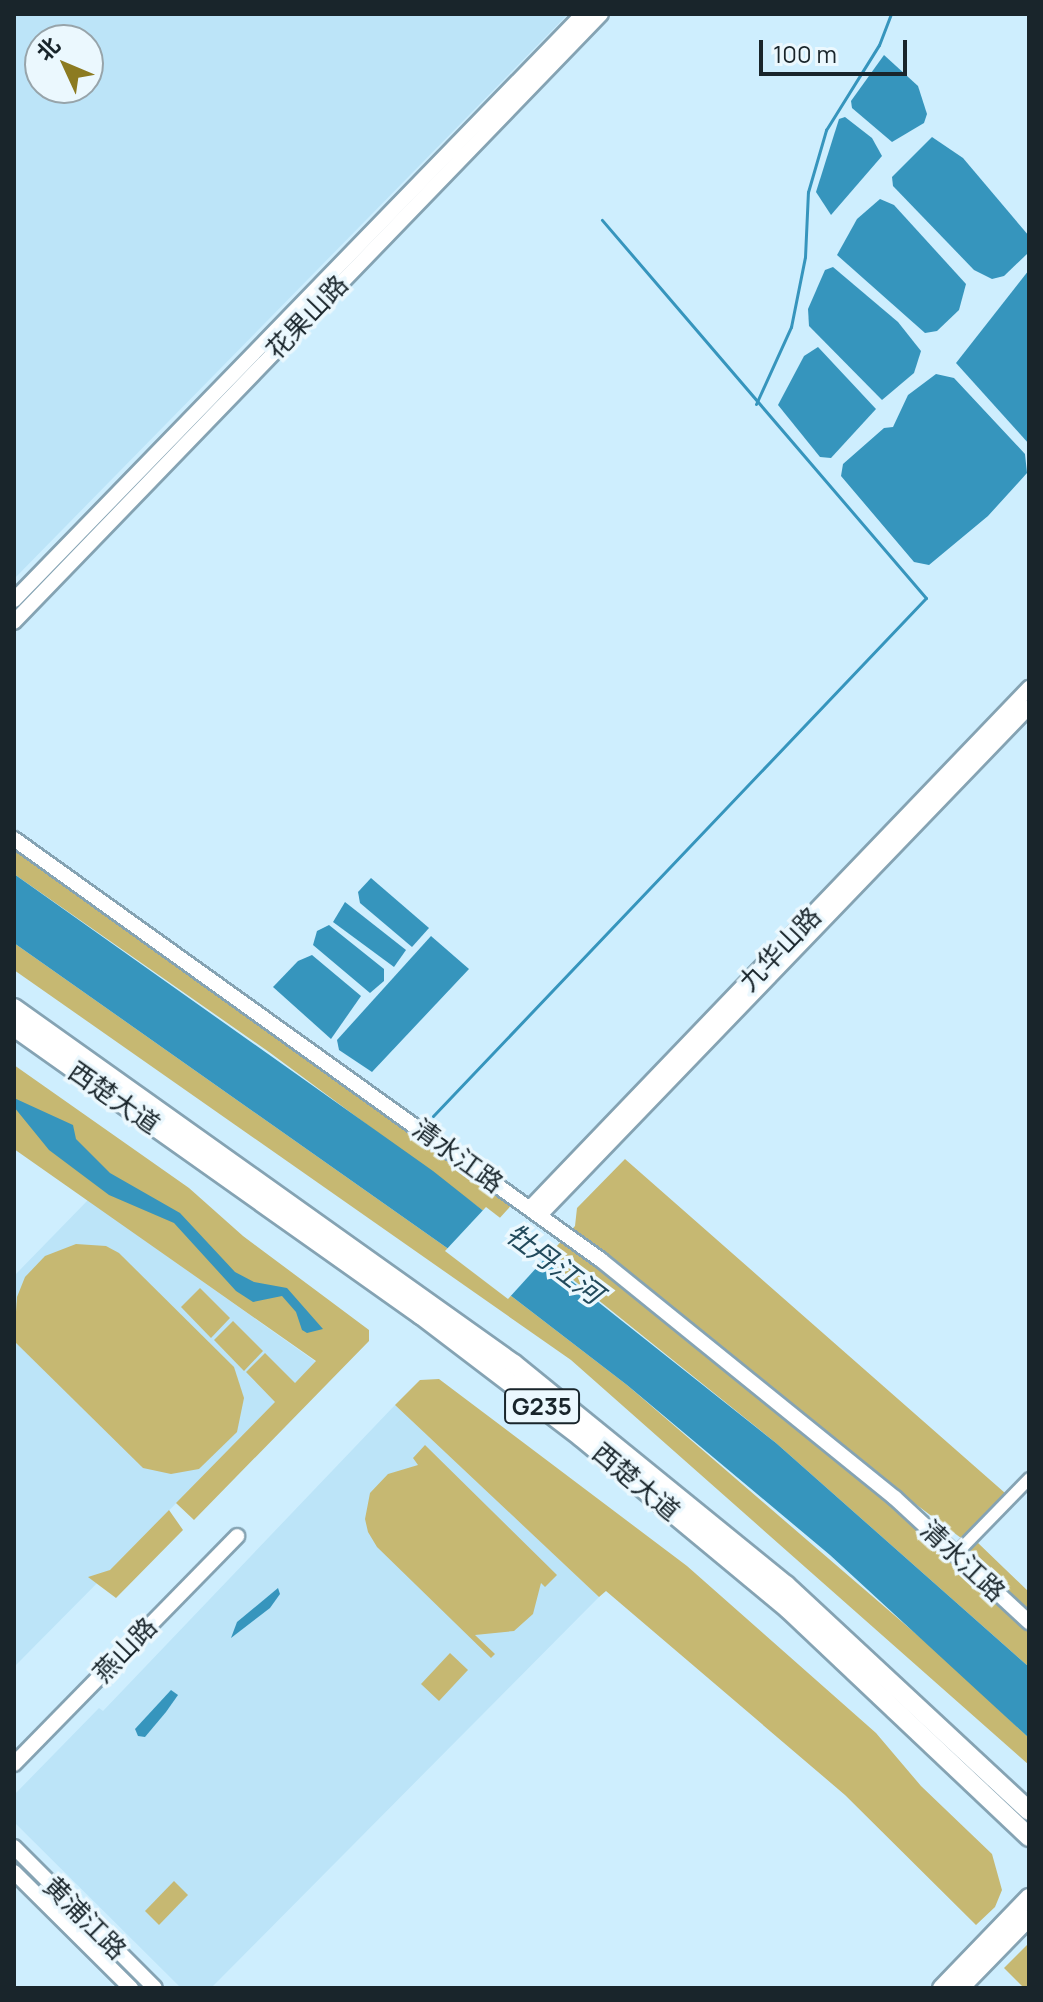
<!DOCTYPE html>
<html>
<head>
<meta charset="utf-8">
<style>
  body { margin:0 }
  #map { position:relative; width:1043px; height:2002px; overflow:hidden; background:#ceeefe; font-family:Manrope,"Noto Sans SC",sans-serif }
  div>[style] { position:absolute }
  .built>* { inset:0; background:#bce4f8 }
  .green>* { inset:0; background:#c6b872 }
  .water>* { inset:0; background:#3695bd }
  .pier>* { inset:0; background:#ceeefe }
  .stream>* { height:3px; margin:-1.5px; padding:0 1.5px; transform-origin:1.5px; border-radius:1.5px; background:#3695bd }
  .roads { filter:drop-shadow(2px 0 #85a3b3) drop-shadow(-2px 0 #85a3b3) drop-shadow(0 2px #85a3b3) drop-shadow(0 -2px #85a3b3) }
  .minor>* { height:11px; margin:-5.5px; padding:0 5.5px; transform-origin:5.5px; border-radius:5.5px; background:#fff }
  .tertiary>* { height:14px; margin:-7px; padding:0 7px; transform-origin:7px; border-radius:7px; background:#fff }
  .secondary>* { height:16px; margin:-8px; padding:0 8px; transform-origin:8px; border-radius:8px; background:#fff }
  .trunk>* { height:18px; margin:-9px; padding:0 9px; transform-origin:9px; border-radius:9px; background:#fff }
  span { translate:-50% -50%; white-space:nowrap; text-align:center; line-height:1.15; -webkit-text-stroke:7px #ebf8fe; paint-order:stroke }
  .shield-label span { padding:2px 6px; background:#ebf8fe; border:2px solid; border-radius:6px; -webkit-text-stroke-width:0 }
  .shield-label { font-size:24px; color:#19252b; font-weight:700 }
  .street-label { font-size:26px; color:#19252b }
  .water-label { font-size:28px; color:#224a5c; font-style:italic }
  .frame { position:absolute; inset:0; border:16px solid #19252b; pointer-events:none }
  .north { position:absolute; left:24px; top:24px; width:80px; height:80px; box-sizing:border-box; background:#ebf8fe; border:2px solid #97a4aa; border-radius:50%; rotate:314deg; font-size:22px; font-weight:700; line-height:32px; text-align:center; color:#19252b }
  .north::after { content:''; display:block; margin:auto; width:28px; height:36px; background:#8c7b21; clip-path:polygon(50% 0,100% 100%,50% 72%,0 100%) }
  .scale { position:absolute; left:759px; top:40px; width:148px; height:36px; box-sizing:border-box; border:4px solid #19252b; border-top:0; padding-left:10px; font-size:24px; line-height:28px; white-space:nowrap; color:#19252b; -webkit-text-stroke:6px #ebf8fe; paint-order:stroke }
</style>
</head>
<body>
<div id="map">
  <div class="built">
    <i style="clip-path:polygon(evenodd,14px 14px,568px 14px,14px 579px,14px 14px,40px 40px,88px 40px,88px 88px,40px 88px,40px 40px)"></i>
    <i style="clip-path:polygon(88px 1200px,316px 1362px,14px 1667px,14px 1276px)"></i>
    <i style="clip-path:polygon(395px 1405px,599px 1597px,211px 1988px,181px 1988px,14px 1822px,14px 1795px,99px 1708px,103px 1711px)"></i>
  </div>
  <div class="green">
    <i style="clip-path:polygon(14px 845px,516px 1200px,497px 1221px,269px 1052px,14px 874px)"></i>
    <i style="clip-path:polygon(14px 943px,467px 1262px,627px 1385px,944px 1658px,1029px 1738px,1029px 1765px,571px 1360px,14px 970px)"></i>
    <i style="clip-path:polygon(14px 1065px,189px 1188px,243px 1236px,369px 1330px,369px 1341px,194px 1520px,176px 1503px,275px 1402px,246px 1372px,265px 1353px,295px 1383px,316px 1361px,14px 1149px)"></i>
    <i style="clip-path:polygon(625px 1159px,1005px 1493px,961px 1538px,886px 1482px,966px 1554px,977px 1542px,1029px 1592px,1029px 1667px,776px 1443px,546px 1258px,575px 1226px,577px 1208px)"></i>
    <i style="clip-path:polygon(76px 1244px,106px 1246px,119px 1253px,234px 1367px,244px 1398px,237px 1432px,199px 1469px,171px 1474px,143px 1468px,14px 1341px,17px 1297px,25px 1277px,45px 1256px)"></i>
    <i style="clip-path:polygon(200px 1288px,230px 1318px,211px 1338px,181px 1307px)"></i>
    <i style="clip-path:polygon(233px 1321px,263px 1351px,244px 1371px,214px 1340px)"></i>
    <i style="clip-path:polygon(439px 1379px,687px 1566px,876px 1733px,921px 1786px,992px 1854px,1002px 1890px,995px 1907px,976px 1925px,845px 1795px,606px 1591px,599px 1597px,395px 1405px,420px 1380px)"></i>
    <i style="clip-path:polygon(425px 1445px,557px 1575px,545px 1587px,541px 1583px,533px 1614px,514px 1631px,475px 1635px,495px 1654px,491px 1658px,377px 1547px,368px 1532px,365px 1519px,370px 1493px,388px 1474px,418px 1465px,413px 1458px)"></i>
    <i style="clip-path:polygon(169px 1510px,183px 1530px,116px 1598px,88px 1577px,110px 1570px)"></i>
    <i style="clip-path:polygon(450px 1653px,468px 1670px,439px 1701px,421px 1684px)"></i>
    <i style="clip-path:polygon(174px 1881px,188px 1895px,159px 1925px,145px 1911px)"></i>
    <i style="clip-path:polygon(1029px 1943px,1029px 1988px,1024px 1988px,1004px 1968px)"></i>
  </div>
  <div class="water">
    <i style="clip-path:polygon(884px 55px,918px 86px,927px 114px,924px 123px,892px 142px,852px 108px,851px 101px)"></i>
    <i style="clip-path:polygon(845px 117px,872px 138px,882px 156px,831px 215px,816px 192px,839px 119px)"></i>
    <i style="clip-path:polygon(932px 137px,963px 158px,1029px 236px,1027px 254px,1004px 276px,992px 279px,974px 270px,893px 186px,892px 177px)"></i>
    <i style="clip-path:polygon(880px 199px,894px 205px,966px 284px,959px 310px,937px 331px,925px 333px,837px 255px,857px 219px)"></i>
    <i style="clip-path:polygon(833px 267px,898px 322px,921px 351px,914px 373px,882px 400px,809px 326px,808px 309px,825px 270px)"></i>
    <i style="clip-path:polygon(1029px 270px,1029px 444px,956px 363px)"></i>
    <i style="clip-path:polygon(818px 347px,876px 409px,831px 458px,820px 457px,778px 405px,804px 356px)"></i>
    <i style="clip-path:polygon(936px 374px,954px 378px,1025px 454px,1027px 473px,988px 516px,929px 565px,914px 562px,841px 476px,843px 464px,884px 428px,893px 427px,908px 395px)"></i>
    <i style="clip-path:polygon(14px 874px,433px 1171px,776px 1443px,1029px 1667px,1029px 1738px,830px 1555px,627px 1385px,467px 1262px,14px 943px)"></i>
    <i style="clip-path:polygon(371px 878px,429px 928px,412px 947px,360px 903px,358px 892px)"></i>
    <i style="clip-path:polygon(345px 902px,406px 950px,394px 967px,333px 922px)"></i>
    <i style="clip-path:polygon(329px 925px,384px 969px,384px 981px,370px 993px,313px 945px,317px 931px)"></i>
    <i style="clip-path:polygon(431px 936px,469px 969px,372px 1072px,339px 1050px,337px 1040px)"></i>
    <i style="clip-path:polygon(312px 955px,361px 996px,331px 1039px,273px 987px,298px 961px)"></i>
    <i style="clip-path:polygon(14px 1098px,73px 1125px,76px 1139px,110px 1173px,180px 1213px,235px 1272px,254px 1282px,287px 1288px,323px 1329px,307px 1333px,302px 1330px,296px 1312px,282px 1296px,253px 1302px,236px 1291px,174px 1223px,109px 1195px,49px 1150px,14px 1107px)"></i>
    <i style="clip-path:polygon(278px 1588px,280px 1594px,270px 1608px,231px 1638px,237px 1622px)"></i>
    <i style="clip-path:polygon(171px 1690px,178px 1695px,166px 1712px,145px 1737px,138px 1736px,135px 1729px)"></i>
  </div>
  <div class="pier">
    <i style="clip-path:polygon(486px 1207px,548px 1255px,508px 1299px,445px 1251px)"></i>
  </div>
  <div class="stream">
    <i style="left:756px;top:404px;width:85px;rotate:-65.6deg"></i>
    <i style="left:791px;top:327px;width:71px;rotate:-78.7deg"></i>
    <i style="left:805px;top:257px;width:65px;rotate:-87.4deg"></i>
    <i style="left:808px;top:192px;width:65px;rotate:-73.8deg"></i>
    <i style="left:826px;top:130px;width:100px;rotate:-58.1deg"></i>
    <i style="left:879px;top:45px;width:33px;rotate:-69deg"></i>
    <i style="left:433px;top:1116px;width:715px;rotate:-46.42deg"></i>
    <i style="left:926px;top:598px;width:498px;rotate:-130.6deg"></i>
  </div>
  <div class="roads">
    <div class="minor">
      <i style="left:955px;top:1554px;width:106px;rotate:-45.8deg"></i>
    </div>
    <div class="tertiary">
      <i style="left:14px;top:600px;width:817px;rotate:-45.84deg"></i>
      <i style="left:14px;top:622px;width:845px;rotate:-46.01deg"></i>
      <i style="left:14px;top:839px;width:722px;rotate:35.65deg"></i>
      <i style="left:601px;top:1260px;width:378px;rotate:39deg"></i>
      <i style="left:895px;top:1498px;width:183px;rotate:42.8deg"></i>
      <i style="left:530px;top:1208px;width:721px;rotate:-46.18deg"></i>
      <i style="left:540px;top:1215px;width:705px;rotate:-46.09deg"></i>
      <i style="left:14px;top:1764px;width:319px;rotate:-45.6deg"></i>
      <i style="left:14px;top:1847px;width:199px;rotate:45deg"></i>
      <i style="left:14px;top:1872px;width:165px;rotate:44.8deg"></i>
    </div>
    <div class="secondary">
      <i style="left:941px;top:1988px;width:127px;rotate:-46deg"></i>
      <i style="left:961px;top:1988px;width:98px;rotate:-45.8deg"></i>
    </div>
    <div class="trunk">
      <i style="left:14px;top:1008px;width:614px;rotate:35.45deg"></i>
      <i style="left:514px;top:1364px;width:350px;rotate:39.1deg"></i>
      <i style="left:786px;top:1585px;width:332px;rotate:42.9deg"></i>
      <i style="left:14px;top:1027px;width:499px;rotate:35.3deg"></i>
      <i style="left:421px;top:1315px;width:201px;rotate:37.3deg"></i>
      <i style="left:581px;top:1437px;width:269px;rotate:39.7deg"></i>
      <i style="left:788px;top:1609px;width:332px;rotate:43.4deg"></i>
    </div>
  </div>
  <div class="shield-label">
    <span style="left:542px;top:1406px">G235</span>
  </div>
  <div class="street-label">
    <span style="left:307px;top:317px;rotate:-46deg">花果山路</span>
    <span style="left:780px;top:949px;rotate:-46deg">九华山路</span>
    <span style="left:114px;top:1098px;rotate:35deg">西楚大道</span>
    <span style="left:458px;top:1156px;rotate:36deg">清水江路</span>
    <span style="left:636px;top:1482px;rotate:40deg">西楚大道</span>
    <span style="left:963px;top:1561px;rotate:43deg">清水江路</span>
    <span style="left:125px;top:1650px;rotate:-46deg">燕山路</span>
    <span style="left:85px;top:1918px;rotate:45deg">黄浦江路</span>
  </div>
  <div class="water-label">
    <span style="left:555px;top:1263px;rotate:37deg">牡丹江河</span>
  </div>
  <div class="frame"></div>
  <div class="north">北</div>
  <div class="scale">100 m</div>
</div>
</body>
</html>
